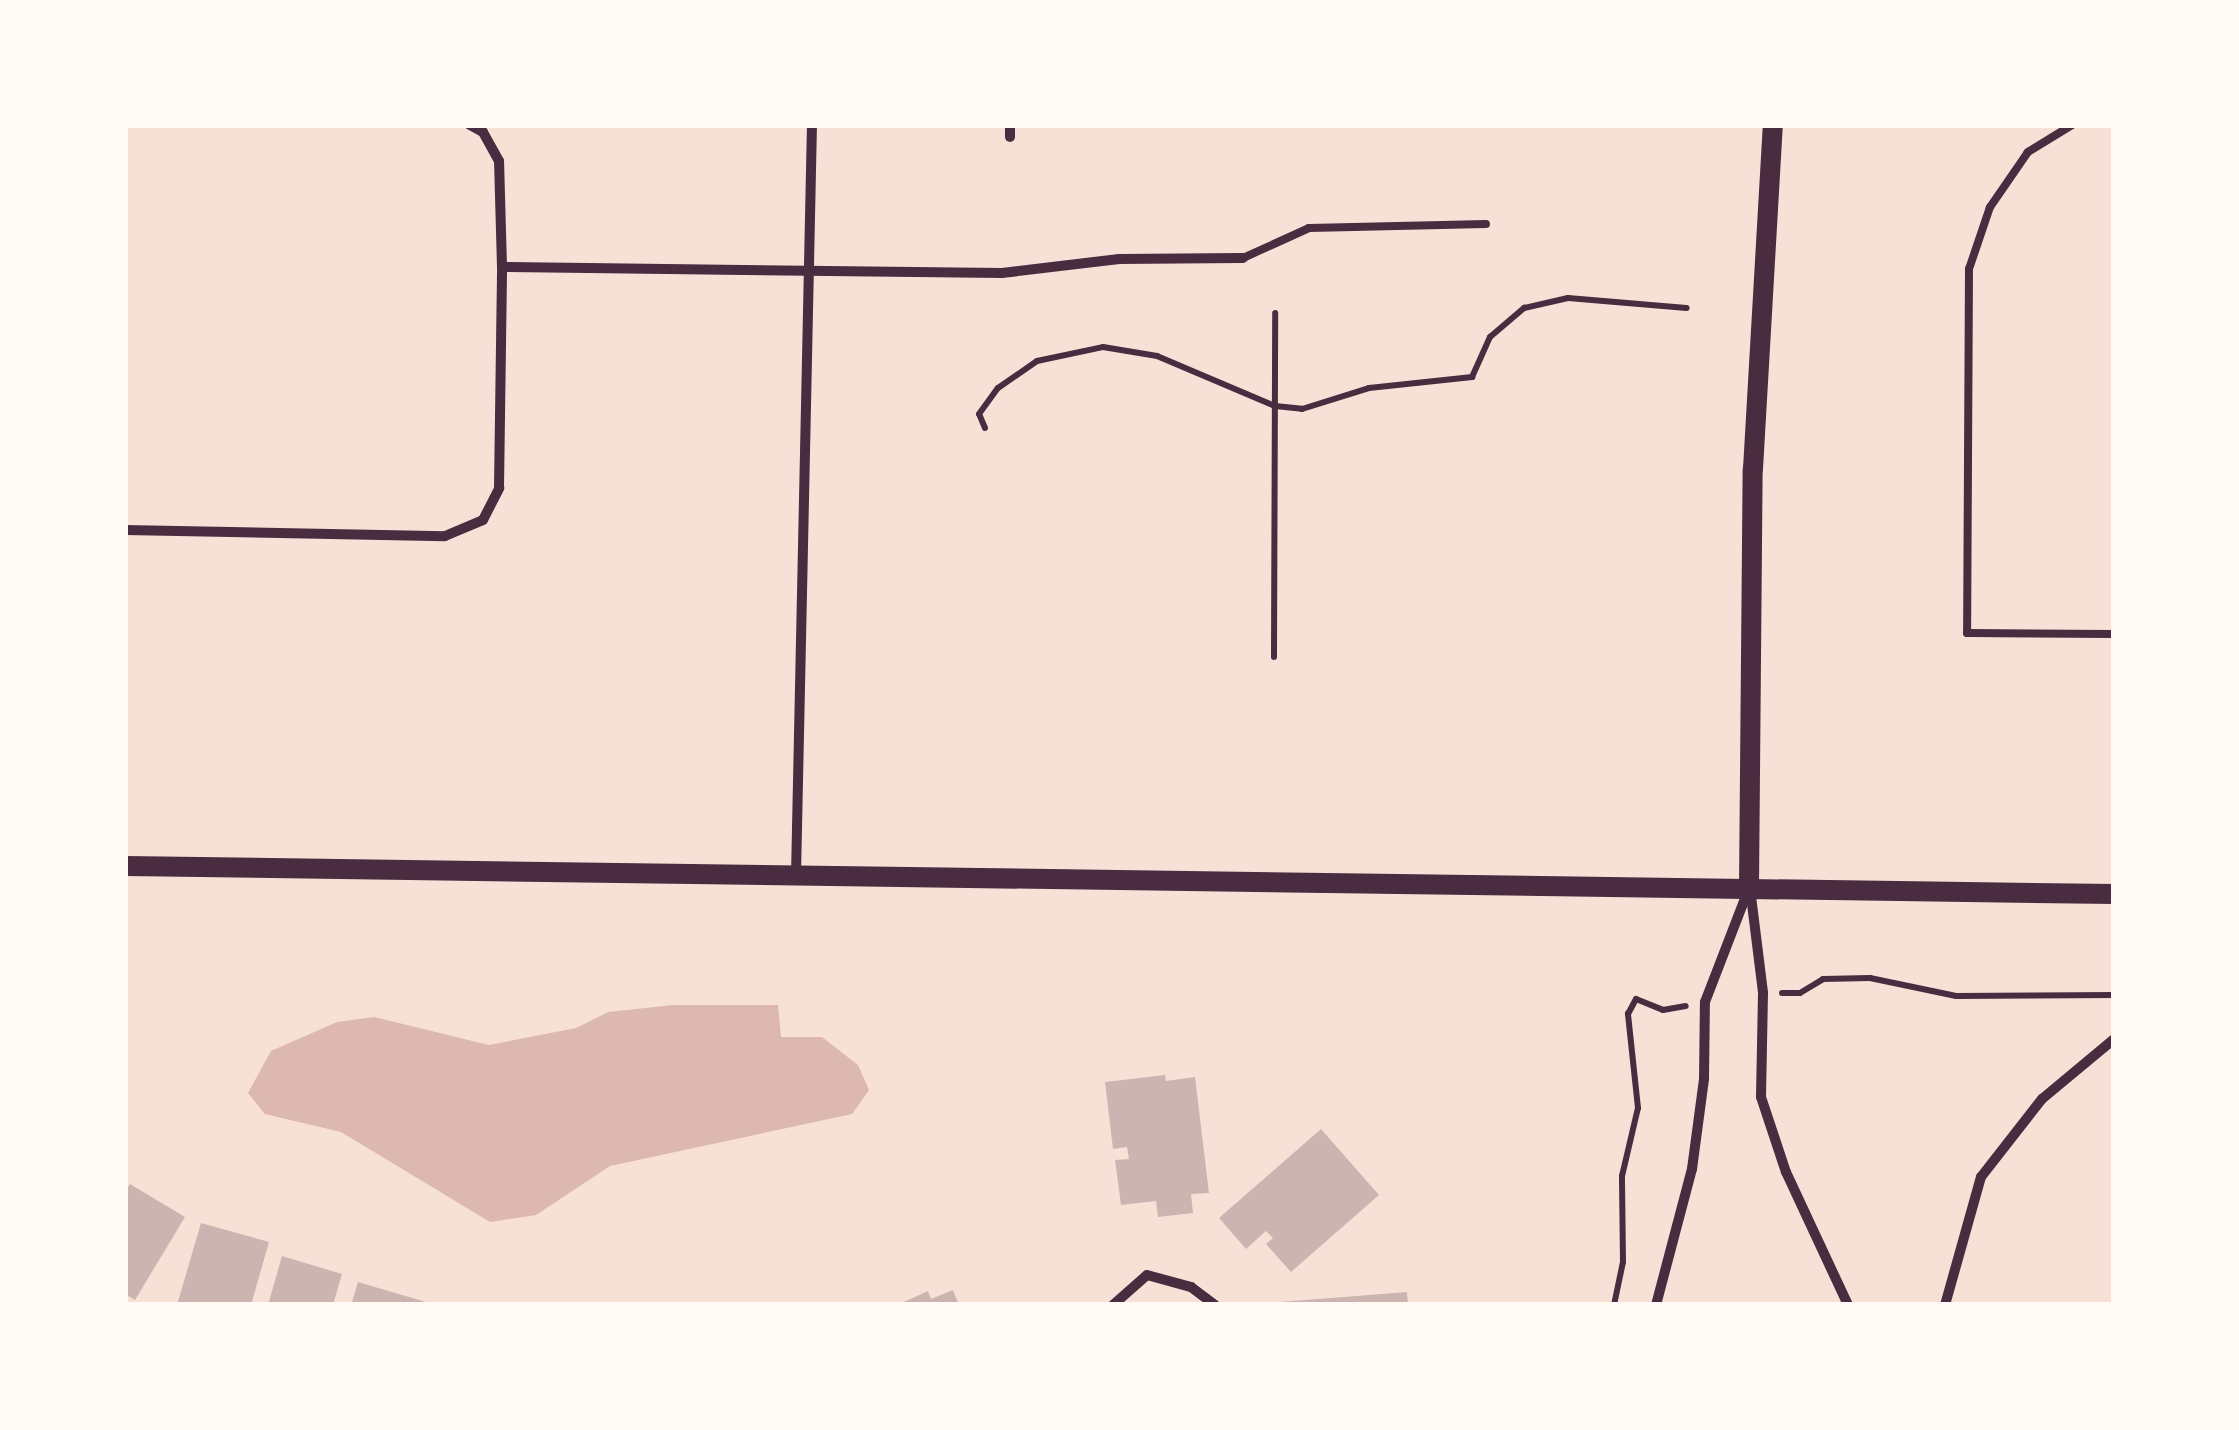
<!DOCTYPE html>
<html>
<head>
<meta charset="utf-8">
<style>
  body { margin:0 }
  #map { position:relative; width:2239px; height:1430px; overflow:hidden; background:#f7e1d7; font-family:Quicksand,sans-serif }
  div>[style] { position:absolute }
  .water>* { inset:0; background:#dcb8b0 }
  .building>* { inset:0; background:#ccb4b1 }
  .path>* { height:6px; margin:-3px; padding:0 3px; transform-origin:3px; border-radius:3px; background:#4a2c40 }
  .service>* { height:8px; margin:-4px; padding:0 4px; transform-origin:4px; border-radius:4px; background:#4a2c40 }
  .minor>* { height:10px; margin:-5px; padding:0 5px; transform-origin:5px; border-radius:5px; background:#4a2c40 }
  .secondary>* { height:20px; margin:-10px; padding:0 10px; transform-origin:10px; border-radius:10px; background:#4a2c40 }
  span { translate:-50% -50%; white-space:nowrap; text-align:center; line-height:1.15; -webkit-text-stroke:9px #fffaf5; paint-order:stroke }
  .frame { position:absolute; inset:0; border:128px solid #fffaf5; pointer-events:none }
</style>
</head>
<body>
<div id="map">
  <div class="water">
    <i style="clip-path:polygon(673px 1005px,778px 1005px,781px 1037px,822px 1037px,858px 1065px,869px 1090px,852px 1114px,610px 1166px,536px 1215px,490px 1222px,341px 1132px,265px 1114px,248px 1093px,271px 1051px,337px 1022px,374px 1017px,489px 1045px,576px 1028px,608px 1012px)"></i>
  </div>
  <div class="building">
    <i style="clip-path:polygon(1165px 1075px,1166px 1081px,1195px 1077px,1209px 1193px,1191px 1194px,1193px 1213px,1158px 1217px,1156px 1201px,1121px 1205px,1115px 1160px,1129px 1159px,1127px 1147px,1113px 1149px,1105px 1082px)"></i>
    <i style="clip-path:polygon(1321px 1129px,1379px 1195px,1291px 1272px,1266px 1244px,1273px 1238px,1266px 1231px,1246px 1249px,1219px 1218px)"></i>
    <i style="clip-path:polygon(130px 1184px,185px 1217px,135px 1300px,125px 1294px,125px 1192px)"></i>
    <i style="clip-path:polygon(201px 1223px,269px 1242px,251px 1305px,177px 1305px)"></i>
    <i style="clip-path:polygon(282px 1256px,342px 1274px,333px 1305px,268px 1305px)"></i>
    <i style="clip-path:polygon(358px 1282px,426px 1302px,425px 1305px,351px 1305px)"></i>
    <i style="clip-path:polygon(953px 1290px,959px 1305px,897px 1305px,928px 1291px,931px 1299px)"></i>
    <i style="clip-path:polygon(1407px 1292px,1408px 1305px,1280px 1305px,1280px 1302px)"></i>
  </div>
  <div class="path">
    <i style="left:985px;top:428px;width:15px;rotate:-113deg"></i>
    <i style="left:979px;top:414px;width:32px;rotate:-54deg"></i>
    <i style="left:998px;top:388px;width:47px;rotate:-34.7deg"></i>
    <i style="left:1037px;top:361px;width:67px;rotate:-12deg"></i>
    <i style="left:1103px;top:347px;width:55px;rotate:9.5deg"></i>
    <i style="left:1157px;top:356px;width:128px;rotate:23deg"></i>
    <i style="left:1275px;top:406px;width:27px;rotate:6deg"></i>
    <i style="left:1302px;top:409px;width:70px;rotate:-17.4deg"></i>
    <i style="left:1369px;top:388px;width:104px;rotate:-6.1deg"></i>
    <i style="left:1472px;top:377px;width:44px;rotate:-65.8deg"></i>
    <i style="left:1490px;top:337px;width:45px;rotate:-40.5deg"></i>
    <i style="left:1524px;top:308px;width:45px;rotate:-12.8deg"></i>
    <i style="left:1568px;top:298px;width:119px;rotate:4.8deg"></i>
    <i style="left:1274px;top:657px;width:344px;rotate:-89.8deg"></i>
    <i style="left:1782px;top:993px;width:18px"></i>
    <i style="left:1800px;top:993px;width:27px;rotate:-31deg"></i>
    <i style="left:1823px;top:979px;width:47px;rotate:-1.2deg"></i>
    <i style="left:1870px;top:978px;width:88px;rotate:11.8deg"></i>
    <i style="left:1956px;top:996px;width:158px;rotate:-0.4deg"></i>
    <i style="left:1614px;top:1305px;width:44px;rotate:-78.2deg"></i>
    <i style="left:1623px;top:1262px;width:86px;rotate:-90.7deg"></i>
    <i style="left:1622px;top:1176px;width:70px;rotate:-76.8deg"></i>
    <i style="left:1638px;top:1108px;width:95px;rotate:-96.1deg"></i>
    <i style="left:1628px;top:1014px;width:17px;rotate:-62deg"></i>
    <i style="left:1636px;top:999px;width:29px;rotate:22deg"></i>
    <i style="left:1663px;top:1010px;width:23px;rotate:-10deg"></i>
  </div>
  <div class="service">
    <i style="left:2072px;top:125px;width:52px;rotate:148.5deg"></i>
    <i style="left:2028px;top:152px;width:67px;rotate:124.6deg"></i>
    <i style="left:1990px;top:207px;width:65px;rotate:108.7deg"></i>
    <i style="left:1969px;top:269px;width:364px;rotate:90.3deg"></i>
    <i style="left:1967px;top:633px;width:147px;rotate:0.4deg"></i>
    <i style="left:1243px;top:258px;width:72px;rotate:-24.4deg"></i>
    <i style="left:1309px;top:228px;width:177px;rotate:-1.3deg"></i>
  </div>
  <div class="minor">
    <i style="left:1010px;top:137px;width:12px;rotate:-90deg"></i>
    <i style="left:502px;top:267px;width:500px;rotate:0.69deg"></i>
    <i style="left:1002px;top:273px;width:118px;rotate:-6.8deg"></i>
    <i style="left:1119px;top:259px;width:124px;rotate:-0.5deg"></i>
    <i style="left:125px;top:530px;width:320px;rotate:1.1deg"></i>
    <i style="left:445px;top:536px;width:41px;rotate:-22.8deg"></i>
    <i style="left:483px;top:520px;width:36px;rotate:-63deg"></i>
    <i style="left:499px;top:488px;width:221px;rotate:-89.2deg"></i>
    <i style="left:502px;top:267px;width:106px;rotate:-91.6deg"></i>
    <i style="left:499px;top:161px;width:33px;rotate:-119deg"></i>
    <i style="left:483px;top:132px;width:15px;rotate:-152deg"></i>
    <i style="left:796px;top:875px;width:750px;rotate:-88.78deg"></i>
    <i style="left:1750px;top:888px;width:106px;rotate:82.9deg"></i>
    <i style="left:1763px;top:993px;width:104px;rotate:91.1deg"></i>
    <i style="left:1761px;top:1097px;width:79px;rotate:71.6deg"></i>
    <i style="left:1786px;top:1172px;width:147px;rotate:65deg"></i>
    <i style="left:1113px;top:1305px;width:45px;rotate:-41.4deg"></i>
    <i style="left:1147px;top:1275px;width:46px;rotate:15.3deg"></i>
    <i style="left:1191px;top:1287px;width:30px;rotate:37deg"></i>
    <i style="left:1656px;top:1305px;width:141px;rotate:-75.2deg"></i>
    <i style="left:1692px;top:1169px;width:91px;rotate:-82.4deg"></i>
    <i style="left:1704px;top:1079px;width:77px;rotate:-89.3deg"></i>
    <i style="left:1705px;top:1002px;width:122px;rotate:-68.9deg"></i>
    <i style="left:1945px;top:1305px;width:133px;rotate:-74.3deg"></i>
    <i style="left:1981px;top:1177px;width:99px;rotate:-52deg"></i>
    <i style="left:2042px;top:1099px;width:94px;rotate:-39.8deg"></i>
  </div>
  <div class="secondary">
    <i style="left:125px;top:866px;width:1989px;rotate:0.81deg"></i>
    <i style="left:1749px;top:887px;width:418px;rotate:-89.5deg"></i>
    <i style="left:1753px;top:469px;width:345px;rotate:-86.7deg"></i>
  </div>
  <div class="frame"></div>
</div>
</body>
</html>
